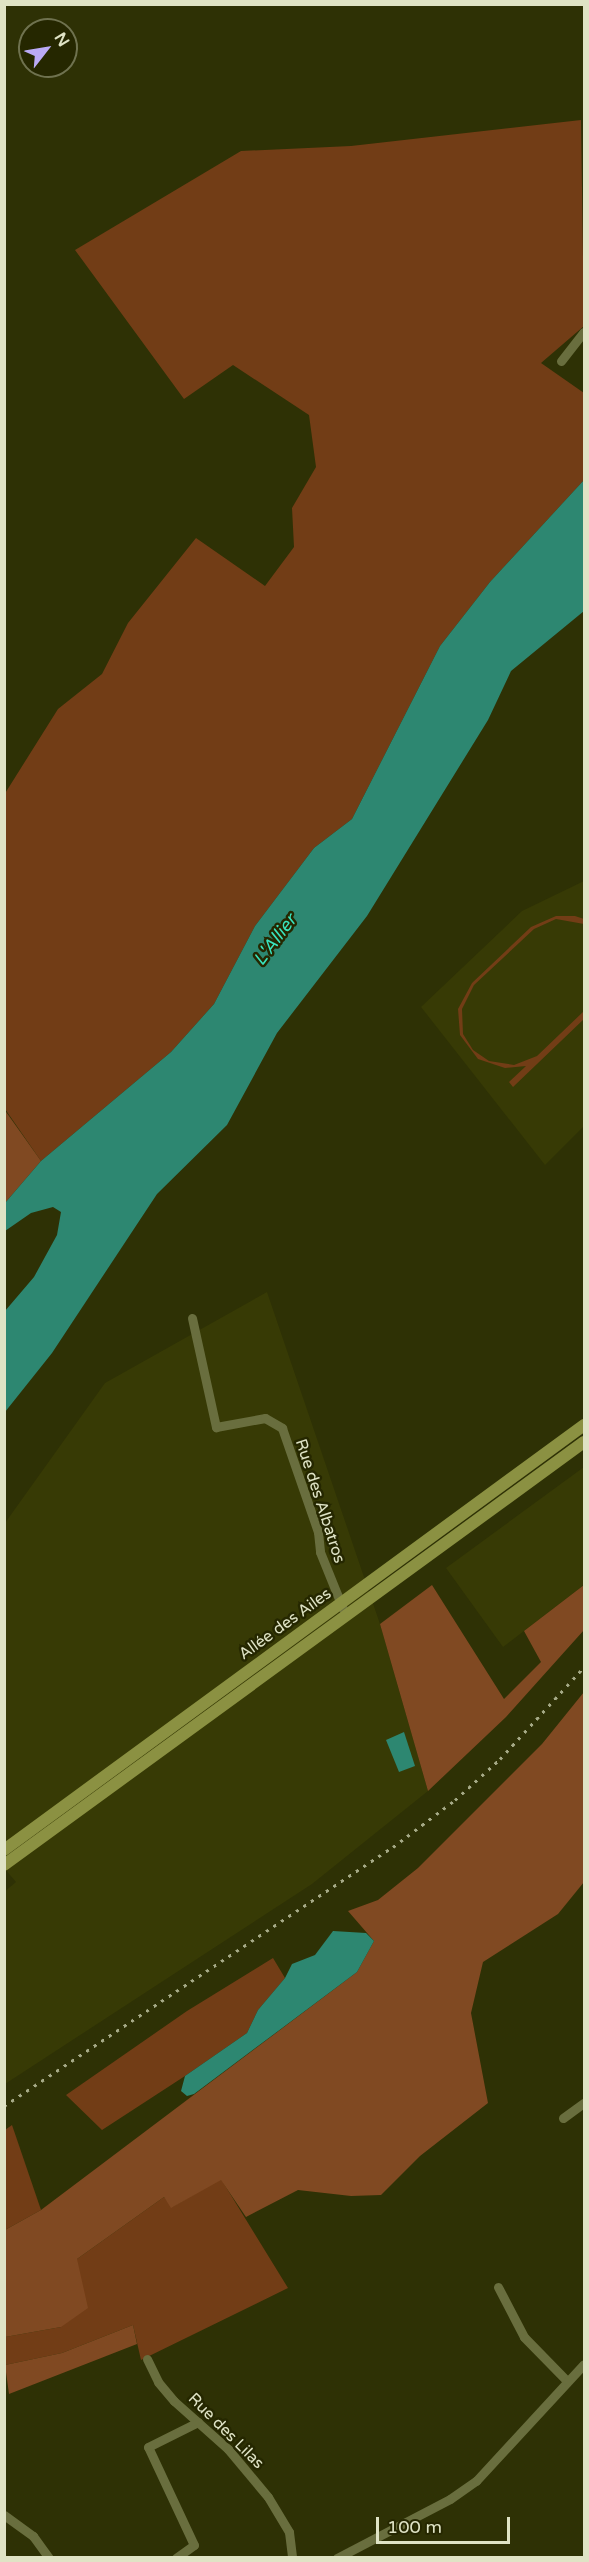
<!DOCTYPE html>
<html>
<head>
<meta charset="utf-8">
<style>
  body { margin:0 }
  #map { position:relative; width:589px; height:2562px; overflow:hidden; background:#2e3105; font-family:"Varela Round",sans-serif }
  div>[style] { position:absolute }
  .built>* { inset:0; background:#373a05 }
  .green>* { inset:0; background:#723d16 }
  .forest>* { inset:0; background:#804922 }
  .water>* { inset:0; background:#2d8771 }
  .minor>* { height:9px; margin:-4.5px; padding:0 4.5px; transform-origin:4.5px; border-radius:4.5px; background:#696e3e }
  .secondary>* { height:12px; margin:-6px; padding:0 6px; transform-origin:6px; border-radius:6px; background:#8b9142 }
  .rail>* { height:3px; margin-top:-1.5px; transform-origin:0; background:repeating-linear-gradient(90deg,#a6aa87 0 3px,transparent 0 9px) }
  span { translate:-50% -50%; white-space:nowrap; text-align:center; line-height:1.15; -webkit-text-stroke:5px #252700; paint-order:stroke }
  .street-label { font-size:16px; color:#dfe3c5 }
  .water-label { font-size:18px; color:#39e4be; font-style:italic }
  .frame { position:absolute; inset:0; border:6px solid #dfe3c5; pointer-events:none }
  .north { position:absolute; left:18px; top:18px; width:60px; height:60px; box-sizing:border-box; background:#252700; border:2px solid #6f724f; border-radius:50%; rotate:59deg; font-size:16px; font-weight:700; line-height:24px; text-align:center; color:#dfe3c5 }
  .north::after { content:''; display:block; margin:auto; width:21px; height:27px; background:#baaaf6; clip-path:polygon(50% 0,100% 100%,50% 72%,0 100%) }
  .scale { position:absolute; left:376px; top:2517px; width:134px; height:27px; box-sizing:border-box; border:3px solid #dfe3c5; border-top:0; padding-left:8px; font-size:18px; line-height:21px; white-space:nowrap; color:#dfe3c5; -webkit-text-stroke:4px #252700; paint-order:stroke }
</style>
</head>
<body>
<div id="map">
  <div class="built">
    <i style="clip-path:polygon(584px 881px,584px 1126px,545px 1165px,421px 1007px,522px 911px)"></i>
    <i style="clip-path:polygon(267px 1292px,380px 1624px,428px 1791px,312px 1884px,5px 2084px,4px 1892px,16px 1882px,4px 1868px,5px 1523px,105px 1383px)"></i>
    <i style="clip-path:polygon(584px 1467px,584px 1585px,503px 1647px,446px 1568px)"></i>
  </div>
  <div class="green">
    <i style="clip-path:polygon(581px 120px,584px 326px,541px 363px,584px 393px,584px 480px,490px 582px,440px 646px,352px 819px,314px 848px,255px 926px,214px 1004px,171px 1052px,41px 1161px,5px 1109px,4px 795px,58px 709px,102px 674px,128px 623px,196px 538px,265px 586px,294px 547px,292px 508px,316px 467px,309px 415px,233px 365px,184px 399px,75px 250px,241px 151px,351px 146px)"></i>
    <i style="clip-path:polygon(556px 916px,575px 916px,584px 919px,584px 924px,556px 919px,534px 929px,474px 985px,462px 1009px,463px 1034px,473px 1050px,489px 1061px,514px 1065px,537px 1056px,584px 1011px,584px 1019px,513px 1087px,509px 1082px,526px 1066px,505px 1068px,478px 1059px,460px 1035px,458px 1009px,472px 983px,531px 927px)"></i>
    <i style="clip-path:polygon(273px 1958px,285px 1978px,258px 2010px,247px 2033px,185px 2076px,102px 2130px,66px 2095px,187px 2011px)"></i>
    <i style="clip-path:polygon(12px 2125px,41px 2210px,5px 2230px,5px 2130px)"></i>
    <i style="clip-path:polygon(221px 2179px,288px 2288px,141px 2360px,133px 2325px,62px 2353px,5px 2365px,5px 2337px,61px 2327px,77px 2259px,164px 2197px,172px 2207px)"></i>
  </div>
  <div class="forest">
    <i style="clip-path:polygon(4px 1109px,41px 1161px,5px 1203px,4px 1203px)"></i>
    <i style="clip-path:polygon(432px 1585px,504px 1699px,541px 1662px,524px 1631px,584px 1585px,584px 1630px,506px 1717px,428px 1791px,380px 1624px)"></i>
    <i style="clip-path:polygon(584px 1692px,584px 1882px,558px 1914px,483px 1962px,471px 2013px,488px 2103px,420px 2156px,381px 2195px,351px 2196px,298px 2190px,246px 2217px,221px 2180px,171px 2208px,164px 2197px,77px 2259px,88px 2308px,61px 2327px,5px 2337px,5px 2230px,41px 2210px,357px 1972px,374px 1941px,348px 1911px,378px 1900px,418px 1868px,542px 1744px)"></i>
    <i style="clip-path:polygon(133px 2325px,137px 2344px,9px 2394px,5px 2365px,62px 2353px)"></i>
  </div>
  <div class="water">
    <i style="clip-path:polygon(584px 480px,584px 611px,511px 671px,488px 720px,367px 916px,277px 1033px,227px 1125px,157px 1194px,52px 1353px,5px 1412px,5px 1311px,34px 1277px,57px 1235px,61px 1212px,53px 1207px,31px 1213px,5px 1231px,5px 1203px,41px 1161px,171px 1052px,214px 1004px,255px 926px,314px 848px,352px 819px,440px 646px,490px 582px)"></i>
    <i style="clip-path:polygon(404px 1732px,415px 1766px,399px 1772px,386px 1740px)"></i>
    <i style="clip-path:polygon(333px 1931px,366px 1933px,374px 1941px,357px 1972px,194px 2094px,187px 2096px,181px 2091px,185px 2076px,247px 2033px,258px 2010px,285px 1978px,292px 1964px,315px 1955px)"></i>
  </div>
  <div class="minor">
    <i style="left:561px;top:361px;width:37px;rotate:-52deg"></i>
    <i style="left:192px;top:1318px;width:112px;rotate:77.6deg"></i>
    <i style="left:216px;top:1427px;width:50px;rotate:-10.4deg"></i>
    <i style="left:265px;top:1418px;width:20px;rotate:30deg"></i>
    <i style="left:282px;top:1428px;width:110px;rotate:70.9deg"></i>
    <i style="left:318px;top:1532px;width:20px;rotate:84deg"></i>
    <i style="left:320px;top:1552px;width:61px;rotate:68deg"></i>
    <i style="left:563px;top:2118px;width:26px;rotate:-36deg"></i>
    <i style="left:498px;top:2287px;width:56px;rotate:62.5deg"></i>
    <i style="left:524px;top:2337px;width:60px;rotate:45.7deg"></i>
    <i style="left:147px;top:2359px;width:25px;rotate:64deg"></i>
    <i style="left:158px;top:2382px;width:25px;rotate:50deg"></i>
    <i style="left:174px;top:2401px;width:72px;rotate:41.6deg"></i>
    <i style="left:228px;top:2449px;width:62px;rotate:50.2deg"></i>
    <i style="left:268px;top:2497px;width:41px;rotate:59deg"></i>
    <i style="left:289px;top:2532px;width:26px;rotate:83deg"></i>
    <i style="left:4px;top:2515px;width:36px;rotate:36deg"></i>
    <i style="left:33px;top:2536px;width:27px;rotate:54deg"></i>
    <i style="left:176px;top:2558px;width:22px;rotate:-36deg"></i>
    <i style="left:194px;top:2545px;width:108px;rotate:-115.1deg"></i>
    <i style="left:148px;top:2447px;width:56px;rotate:-26.6deg"></i>
    <i style="left:337px;top:2558px;width:127px;rotate:-27.6deg"></i>
    <i style="left:450px;top:2499px;width:32px;rotate:-35deg"></i>
    <i style="left:476px;top:2481px;width:159px;rotate:-47.3deg"></i>
  </div>
  <div class="secondary">
    <i style="left:4px;top:1850px;width:719px;rotate:-36.23deg"></i>
    <i style="left:4px;top:1865px;width:718px;rotate:-36.1deg"></i>
  </div>
  <div class="rail">
    <i style="left:4px;top:2106px;width:467px;rotate:-33.7deg"></i>
    <i style="left:393px;top:1847px;width:78px;rotate:-37.2deg"></i>
    <i style="left:455px;top:1800px;width:61px;rotate:-42.3deg"></i>
    <i style="left:500px;top:1759px;width:125px;rotate:-47.6deg"></i>
  </div>
  <div class="street-label">
    <span style="left:320px;top:1501px;rotate:72deg">Rue des Albatros</span>
    <span style="left:285px;top:1624px;rotate:-36deg">Allée des Ailes</span>
    <span style="left:226px;top:2431px;rotate:45deg">Rue des Lilas</span>
  </div>
  <div class="water-label">
    <span style="left:275px;top:940px;rotate:-53deg">L'Allier</span>
  </div>
  <div class="frame"></div>
  <div class="north">N</div>
  <div class="scale">100 m</div>
</div>
</body>
</html>
